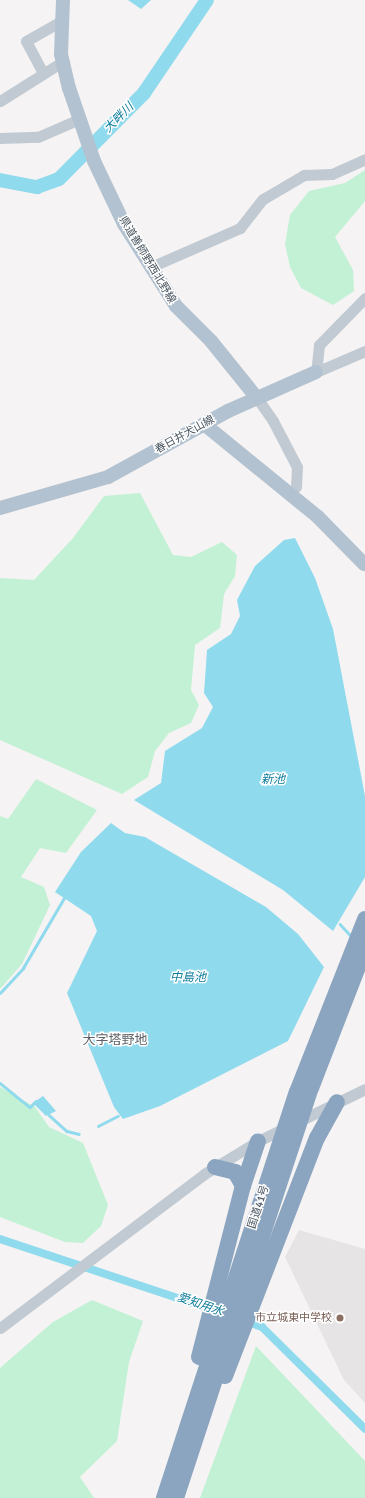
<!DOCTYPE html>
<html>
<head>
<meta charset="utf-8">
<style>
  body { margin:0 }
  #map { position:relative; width:365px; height:1498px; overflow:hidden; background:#f5f3f3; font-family:Signika,"Noto Sans JP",sans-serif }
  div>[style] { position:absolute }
  .education>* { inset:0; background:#e6e4e5 }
  .green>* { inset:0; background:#c3f1d5 }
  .water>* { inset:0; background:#90daee }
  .stream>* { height:2.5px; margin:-1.25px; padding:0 1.25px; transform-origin:1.25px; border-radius:1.25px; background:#90daee }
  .canal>* { height:8px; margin:-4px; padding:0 4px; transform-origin:4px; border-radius:4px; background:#90daee }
  .river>* { height:14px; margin:-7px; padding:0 7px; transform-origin:7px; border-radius:7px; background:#90daee }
  .minor>* { height:11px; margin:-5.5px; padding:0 5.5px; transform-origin:5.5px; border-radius:5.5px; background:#c1cad2 }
  .major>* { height:14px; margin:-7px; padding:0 7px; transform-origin:7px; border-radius:7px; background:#b3c2d1 }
  .highway>* { height:16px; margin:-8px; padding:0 8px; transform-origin:8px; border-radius:8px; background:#8ba5c1 }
  .dots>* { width:11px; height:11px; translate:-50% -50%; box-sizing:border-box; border:2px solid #fff; border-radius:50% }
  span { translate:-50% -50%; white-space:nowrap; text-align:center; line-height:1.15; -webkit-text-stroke:3px #fff; paint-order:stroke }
  .street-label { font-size:11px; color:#4a5661 }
  .education-label { font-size:11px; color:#785e54 }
  .right { translate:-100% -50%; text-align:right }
  .water-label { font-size:12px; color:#0c7c9b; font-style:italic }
  .quarter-label { font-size:13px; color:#5f6368 }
</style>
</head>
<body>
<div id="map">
  <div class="education">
    <i style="clip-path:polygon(299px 1230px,365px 1249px,365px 1403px,344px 1380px,285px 1257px)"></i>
  </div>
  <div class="green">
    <i style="clip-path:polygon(365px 170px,365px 201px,335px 237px,353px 270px,354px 291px,333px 305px,301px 288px,290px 267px,285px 244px,290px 215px,309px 191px,345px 183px)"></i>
    <i style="clip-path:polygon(140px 493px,173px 555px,191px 557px,222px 542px,237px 555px,235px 576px,224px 594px,220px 628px,195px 645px,191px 690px,199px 705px,191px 723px,169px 733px,155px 751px,148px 777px,122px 794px,0 740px,0 578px,34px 580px,73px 538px,104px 496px)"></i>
    <i style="clip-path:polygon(36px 779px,97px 810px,66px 853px,40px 848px,21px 877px,44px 887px,50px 905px,22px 964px,0 989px,0 816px,8px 819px)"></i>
    <i style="clip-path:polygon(0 1087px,35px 1107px,49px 1127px,83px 1143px,108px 1205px,101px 1226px,83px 1243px,65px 1242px,0 1217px)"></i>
    <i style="clip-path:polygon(92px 1300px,143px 1321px,129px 1362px,117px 1441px,80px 1477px,94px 1498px,0 1498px,0 1368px,53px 1322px)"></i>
    <i style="clip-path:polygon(256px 1346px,365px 1461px,365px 1498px,200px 1498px)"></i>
  </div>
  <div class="water">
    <i style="clip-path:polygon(128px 0,151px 0,141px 9px)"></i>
    <i style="clip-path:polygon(295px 538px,315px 578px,333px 629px,365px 796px,365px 877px,333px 931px,283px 890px,134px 800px,161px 783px,165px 751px,202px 728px,213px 707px,204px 693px,207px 650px,231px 634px,240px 616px,237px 600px,255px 566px,284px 540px)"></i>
    <i style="clip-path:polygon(111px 823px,125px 833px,145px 837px,266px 907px,298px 934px,324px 967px,288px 1041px,160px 1106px,123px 1119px,114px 1107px,67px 993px,97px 931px,91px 916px,55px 892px,81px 852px)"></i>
    <i style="clip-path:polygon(43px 1096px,56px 1111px,46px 1116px,33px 1103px)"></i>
  </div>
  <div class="stream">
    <i style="left:340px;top:924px;width:18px;rotate:47deg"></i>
    <i style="left:0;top:993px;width:34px;rotate:-47deg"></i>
    <i style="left:23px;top:968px;width:81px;rotate:-59.6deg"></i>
    <i style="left:0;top:1083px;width:38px;rotate:39deg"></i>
    <i style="left:30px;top:1107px;width:8px;rotate:-45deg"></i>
    <i style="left:49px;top:1115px;width:24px;rotate:42deg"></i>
    <i style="left:67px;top:1131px;width:12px;rotate:14deg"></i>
    <i style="left:98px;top:1126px;width:22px;rotate:-27deg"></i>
  </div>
  <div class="canal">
    <i style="left:0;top:1239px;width:225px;rotate:18.4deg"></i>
    <i style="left:244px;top:1321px;width:19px;rotate:18deg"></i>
    <i style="left:262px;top:1327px;width:145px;rotate:44.7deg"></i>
  </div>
  <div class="river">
    <i style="left:0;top:180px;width:38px;rotate:11deg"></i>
    <i style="left:37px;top:187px;width:23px;rotate:-20deg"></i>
    <i style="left:59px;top:179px;width:121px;rotate:-45.3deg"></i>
    <i style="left:144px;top:93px;width:112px;rotate:-55.9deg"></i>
  </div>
  <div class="minor">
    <i style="left:43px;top:73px;width:36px;rotate:-118deg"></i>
    <i style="left:26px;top:41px;width:40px;rotate:-29.7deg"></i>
    <i style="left:0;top:101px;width:73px;rotate:-32.2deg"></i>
    <i style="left:0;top:138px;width:38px;rotate:-2deg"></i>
    <i style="left:38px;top:137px;width:45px;rotate:-23.7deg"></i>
    <i style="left:153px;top:266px;width:95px;rotate:-23.6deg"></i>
    <i style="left:240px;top:228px;width:37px;rotate:-52deg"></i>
    <i style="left:263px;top:199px;width:48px;rotate:-30.3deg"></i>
    <i style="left:304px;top:175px;width:28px;rotate:-2deg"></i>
    <i style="left:332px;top:174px;width:36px;rotate:-24deg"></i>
    <i style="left:365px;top:298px;width:66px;rotate:134.4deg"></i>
    <i style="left:319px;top:345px;width:27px;rotate:96deg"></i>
    <i style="left:316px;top:372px;width:53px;rotate:-23.2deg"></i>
    <i style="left:257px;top:398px;width:28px;rotate:55deg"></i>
    <i style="left:273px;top:421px;width:52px;rotate:62.4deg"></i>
    <i style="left:297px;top:467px;width:20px;rotate:93deg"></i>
    <i style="left:0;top:1328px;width:256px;rotate:-37deg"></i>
    <i style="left:204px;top:1174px;width:63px;rotate:-31.4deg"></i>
    <i style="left:258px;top:1141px;width:119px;rotate:-25.9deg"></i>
  </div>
  <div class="major">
    <i style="left:63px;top:0;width:54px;rotate:92.1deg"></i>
    <i style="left:61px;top:54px;width:35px;rotate:77deg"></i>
    <i style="left:69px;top:88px;width:77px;rotate:71.1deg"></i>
    <i style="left:94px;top:161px;width:70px;rotate:64.5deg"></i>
    <i style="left:124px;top:224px;width:97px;rotate:57.6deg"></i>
    <i style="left:176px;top:306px;width:49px;rotate:45deg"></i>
    <i style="left:211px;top:341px;width:73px;rotate:51.1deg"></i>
    <i style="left:204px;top:424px;width:147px;rotate:39.2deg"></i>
    <i style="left:318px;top:517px;width:66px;rotate:45.6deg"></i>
    <i style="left:0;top:508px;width:112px;rotate:-16deg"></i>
    <i style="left:108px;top:477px;width:137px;rotate:-28.8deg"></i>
    <i style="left:228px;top:411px;width:96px;rotate:-23.9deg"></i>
  </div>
  <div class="highway">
    <i style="left:215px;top:1167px;width:21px;rotate:14deg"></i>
    <i style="left:235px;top:1172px;width:16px;rotate:60deg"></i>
    <i style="left:199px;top:1357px;width:177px;rotate:-75.6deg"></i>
    <i style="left:243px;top:1186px;width:47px;rotate:-71.6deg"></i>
    <i style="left:225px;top:1376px;width:255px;rotate:-68.9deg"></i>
    <i style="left:317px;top:1138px;width:41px;rotate:-60.9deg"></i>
    <i style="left:164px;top:1498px;width:427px;rotate:-71.9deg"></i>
    <i style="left:297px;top:1092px;width:186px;rotate:-68.5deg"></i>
    <i style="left:176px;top:1498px;width:432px;rotate:-71.8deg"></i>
    <i style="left:311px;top:1088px;width:149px;rotate:-68.8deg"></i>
  </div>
  <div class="dots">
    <i style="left:340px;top:1318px;background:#8d6e63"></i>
  </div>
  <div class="street-label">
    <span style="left:147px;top:260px;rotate:59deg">県道善師野西北野線</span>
    <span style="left:185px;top:435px;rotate:-29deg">春日井犬山線</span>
    <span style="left:259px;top:1207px;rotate:-72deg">国道41号</span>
  </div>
  <div class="education-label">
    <span class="right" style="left:332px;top:1318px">市立城東中学校</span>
  </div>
  <div class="water-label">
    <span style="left:119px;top:118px;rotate:-45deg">大畔川</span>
    <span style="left:273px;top:780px">新池</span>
    <span style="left:188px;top:978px">中島池</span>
    <span style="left:200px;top:1305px;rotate:19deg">愛知用水</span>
  </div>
  <div class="quarter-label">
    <span style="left:115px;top:1040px">大字塔野地</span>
  </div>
</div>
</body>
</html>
